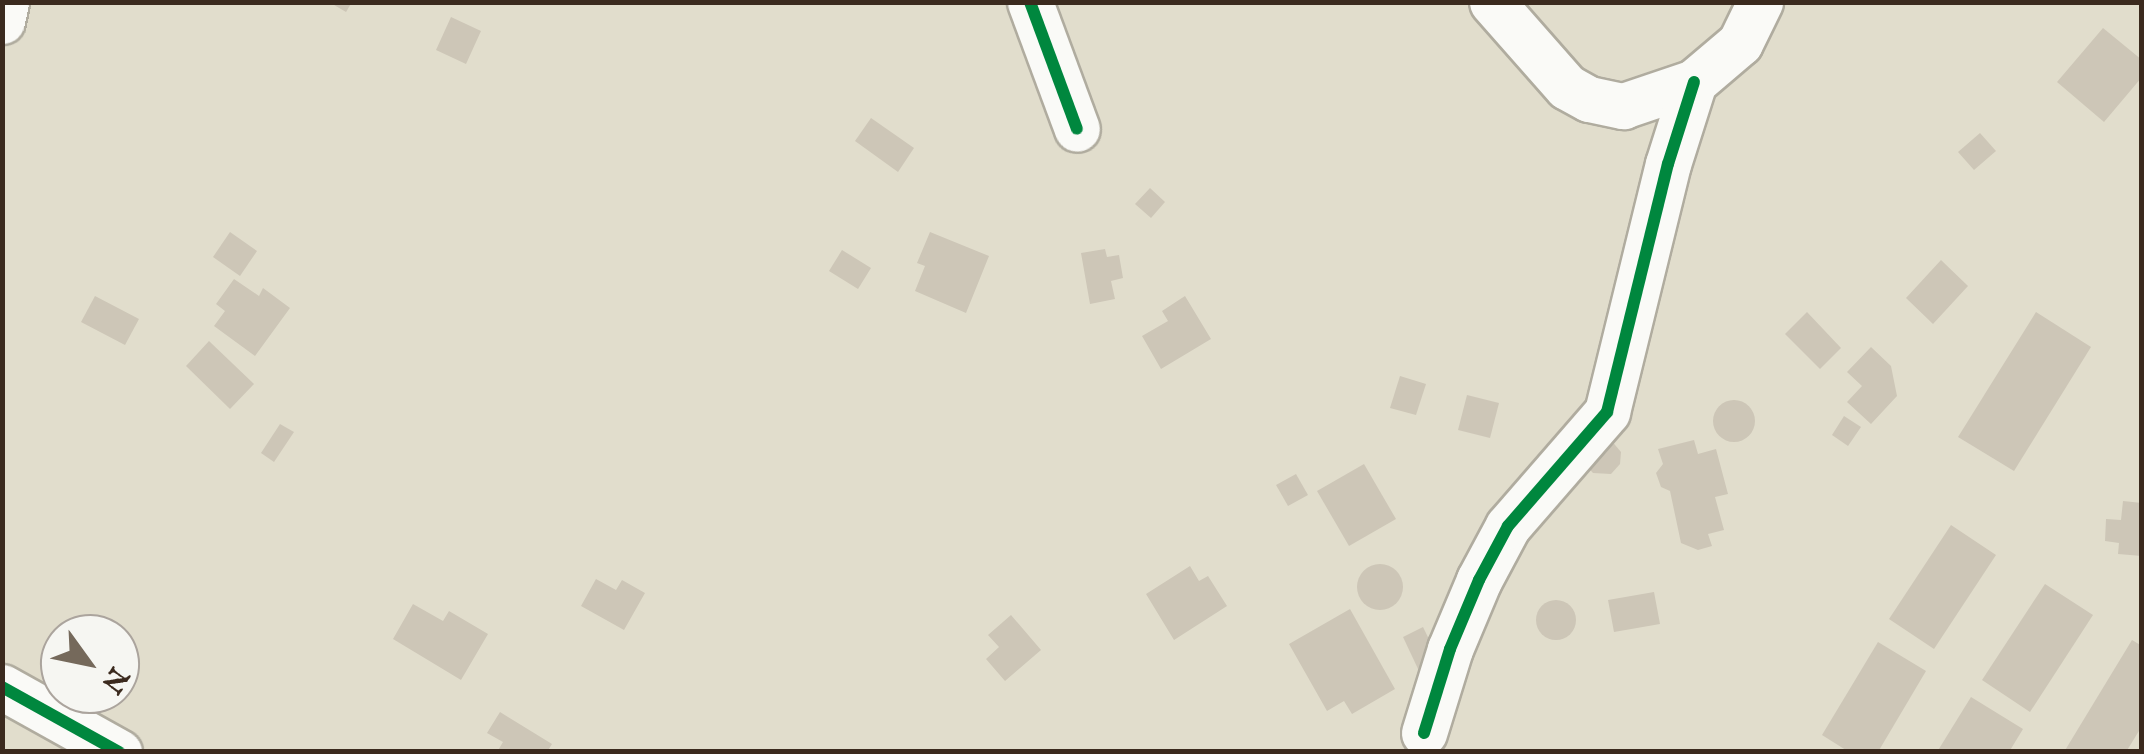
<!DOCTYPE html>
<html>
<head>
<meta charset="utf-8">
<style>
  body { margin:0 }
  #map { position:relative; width:2144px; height:754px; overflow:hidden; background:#e1ddcc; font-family:"IM FELL English",serif }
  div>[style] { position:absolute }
  .building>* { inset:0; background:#cdc6b7 }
  .round { border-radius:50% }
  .roads { filter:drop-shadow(2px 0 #b0ac9f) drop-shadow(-2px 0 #b0ac9f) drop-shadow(0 2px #b0ac9f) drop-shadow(0 -2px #b0ac9f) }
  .minor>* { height:45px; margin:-22.5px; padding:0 22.5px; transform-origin:22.5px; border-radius:22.5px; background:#fafaf7 }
  .cycleway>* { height:12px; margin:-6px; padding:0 6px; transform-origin:6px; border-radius:6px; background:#00873e }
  span { translate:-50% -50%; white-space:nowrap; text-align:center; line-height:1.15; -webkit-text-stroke:8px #f6f6f2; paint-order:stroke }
  .frame { position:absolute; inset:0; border:5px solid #3b2a1e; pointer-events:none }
  .north { position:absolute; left:40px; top:614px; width:100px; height:100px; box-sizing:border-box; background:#f6f6f2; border:2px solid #aba49d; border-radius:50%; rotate:123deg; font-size:28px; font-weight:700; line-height:40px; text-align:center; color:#3b2a1e }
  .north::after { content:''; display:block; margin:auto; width:35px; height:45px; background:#75695b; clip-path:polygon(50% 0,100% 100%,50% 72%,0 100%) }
</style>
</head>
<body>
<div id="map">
  <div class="building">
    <i style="clip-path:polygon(329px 2px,352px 2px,346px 12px)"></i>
    <i style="clip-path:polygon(451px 17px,481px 31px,466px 64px,436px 50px)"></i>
    <i style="clip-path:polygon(2103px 28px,2142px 60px,2142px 77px,2104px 122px,2057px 82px)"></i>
    <i style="clip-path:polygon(871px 118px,914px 148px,898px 172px,855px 141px)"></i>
    <i style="clip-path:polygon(1980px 133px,1996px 151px,1974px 170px,1958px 152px)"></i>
    <i style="clip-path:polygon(1150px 188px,1165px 202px,1151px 218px,1135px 204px)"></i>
    <i style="clip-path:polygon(230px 232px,257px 251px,240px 276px,213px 257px)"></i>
    <i style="clip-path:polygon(930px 232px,989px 256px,966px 313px,915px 291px,925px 266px,917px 263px)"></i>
    <i style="clip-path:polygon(1105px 249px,1107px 257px,1119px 255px,1123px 278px,1111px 281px,1115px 299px,1090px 304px,1081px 253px)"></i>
    <i style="clip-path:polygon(842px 250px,871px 268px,858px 289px,829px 271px)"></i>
    <i style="clip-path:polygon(1941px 260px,1968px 286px,1933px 324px,1906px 298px)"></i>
    <i style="clip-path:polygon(234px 279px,259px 296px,263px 288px,290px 308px,255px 356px,214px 326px,225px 311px,216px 304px)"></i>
    <i style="clip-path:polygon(95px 296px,139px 319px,125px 345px,81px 322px)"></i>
    <i style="clip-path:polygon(1185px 296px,1211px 339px,1161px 369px,1142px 336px,1168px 321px,1162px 311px)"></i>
    <i style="clip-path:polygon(1807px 312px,1841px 348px,1820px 369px,1785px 334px)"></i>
    <i style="clip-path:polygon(2036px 312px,2091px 347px,2014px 471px,1958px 437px)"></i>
    <i style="clip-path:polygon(209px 341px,254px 384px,230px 409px,186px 366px)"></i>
    <i style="clip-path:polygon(1871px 347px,1891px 366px,1897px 396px,1871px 424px,1847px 402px,1862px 386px,1847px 372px)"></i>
    <i style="clip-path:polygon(1400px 376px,1426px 384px,1416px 415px,1390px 408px)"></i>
    <i style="clip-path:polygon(1467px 395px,1499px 403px,1490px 438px,1458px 430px)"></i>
    <i class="round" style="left:1713px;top:400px;width:42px;height:42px"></i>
    <i style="clip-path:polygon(1844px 416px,1861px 427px,1848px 446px,1832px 435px)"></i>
    <i style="clip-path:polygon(280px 424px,294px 432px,274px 462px,261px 453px)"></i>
    <i style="clip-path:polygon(1610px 439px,1621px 452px,1620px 464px,1611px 474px,1593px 473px,1584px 463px)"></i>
    <i style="clip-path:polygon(1694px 440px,1698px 454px,1716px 449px,1728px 494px,1715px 497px,1724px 530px,1708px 534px,1712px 546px,1698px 550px,1681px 543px,1670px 491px,1661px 487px,1656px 473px,1663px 464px,1658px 449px)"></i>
    <i style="clip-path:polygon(1364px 464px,1396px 519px,1349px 546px,1317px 491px)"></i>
    <i style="clip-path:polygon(1296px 474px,1308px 495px,1288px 506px,1276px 485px)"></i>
    <i style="clip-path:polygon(2123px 501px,2142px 503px,2142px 556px,2118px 554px,2119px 543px,2105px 541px,2106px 519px,2121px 520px)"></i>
    <i style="clip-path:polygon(1951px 525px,1996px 555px,1934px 649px,1889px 619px)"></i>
    <i class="round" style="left:1357px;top:564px;width:46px;height:46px"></i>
    <i style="clip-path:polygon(1190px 566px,1199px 581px,1208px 576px,1227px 606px,1174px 640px,1146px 594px)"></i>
    <i style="clip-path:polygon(596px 579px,616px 590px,622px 580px,645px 593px,624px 630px,581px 606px)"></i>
    <i style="clip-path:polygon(2045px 584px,2093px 615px,2030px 712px,1982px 680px)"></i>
    <i style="clip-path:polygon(1654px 592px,1660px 624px,1614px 632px,1608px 600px)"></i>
    <i class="round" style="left:1536px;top:600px;width:40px;height:40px"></i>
    <i style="clip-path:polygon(413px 604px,443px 621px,449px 611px,488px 634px,461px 680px,393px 639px)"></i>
    <i style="clip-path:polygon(1350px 609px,1395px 689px,1352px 714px,1344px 701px,1327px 711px,1289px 644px)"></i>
    <i style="clip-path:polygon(1011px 615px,1041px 650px,1005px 681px,986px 659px,999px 647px,988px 635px)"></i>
    <i style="clip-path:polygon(1423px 627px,1440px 662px,1419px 671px,1403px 637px)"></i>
    <i style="clip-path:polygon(2132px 640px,2142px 646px,2142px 726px,2126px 752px,2064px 752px)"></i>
    <i style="clip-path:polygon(1878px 642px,1926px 671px,1878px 752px,1849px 752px,1822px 735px)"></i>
    <i style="clip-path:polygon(1971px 697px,2023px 729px,2009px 752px,1937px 752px)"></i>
    <i style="clip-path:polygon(500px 712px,552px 744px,547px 752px,497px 752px,503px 742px,487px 733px)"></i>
  </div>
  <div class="roads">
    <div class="minor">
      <i style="left:1030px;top:2px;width:135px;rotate:69.7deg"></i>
      <i style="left:1492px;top:2px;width:113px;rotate:48.6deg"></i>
      <i style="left:1567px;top:87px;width:25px;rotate:29deg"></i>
      <i style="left:1589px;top:99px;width:35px;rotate:12deg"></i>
      <i style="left:1623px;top:106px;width:75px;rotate:-18.7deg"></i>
      <i style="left:1694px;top:82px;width:60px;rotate:-40.3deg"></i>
      <i style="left:1740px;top:43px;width:46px;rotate:-64deg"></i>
      <i style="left:2px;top:21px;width:19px;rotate:-78deg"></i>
      <i style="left:2px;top:687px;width:134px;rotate:29.1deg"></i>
      <i style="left:1424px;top:733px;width:88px;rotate:-72.8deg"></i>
      <i style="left:1450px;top:649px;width:75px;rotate:-67.2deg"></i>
      <i style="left:1479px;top:580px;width:61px;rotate:-61.8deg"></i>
      <i style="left:1508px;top:526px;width:151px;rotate:-49deg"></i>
      <i style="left:1607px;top:412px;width:255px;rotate:-76.2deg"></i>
      <i style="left:1668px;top:164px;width:86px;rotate:-72.4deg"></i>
    </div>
  </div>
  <div class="cycleway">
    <i style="left:1030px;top:2px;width:135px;rotate:69.7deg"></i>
    <i style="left:2px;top:687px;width:134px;rotate:29.1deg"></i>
    <i style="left:1424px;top:733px;width:88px;rotate:-72.8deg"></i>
    <i style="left:1450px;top:649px;width:75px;rotate:-67.2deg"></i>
    <i style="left:1479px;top:580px;width:61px;rotate:-61.8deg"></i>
    <i style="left:1508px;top:526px;width:151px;rotate:-49deg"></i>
    <i style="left:1607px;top:412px;width:255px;rotate:-76.2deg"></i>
    <i style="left:1668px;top:164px;width:86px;rotate:-72.4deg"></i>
  </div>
  <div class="frame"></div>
  <div class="north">N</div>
</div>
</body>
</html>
